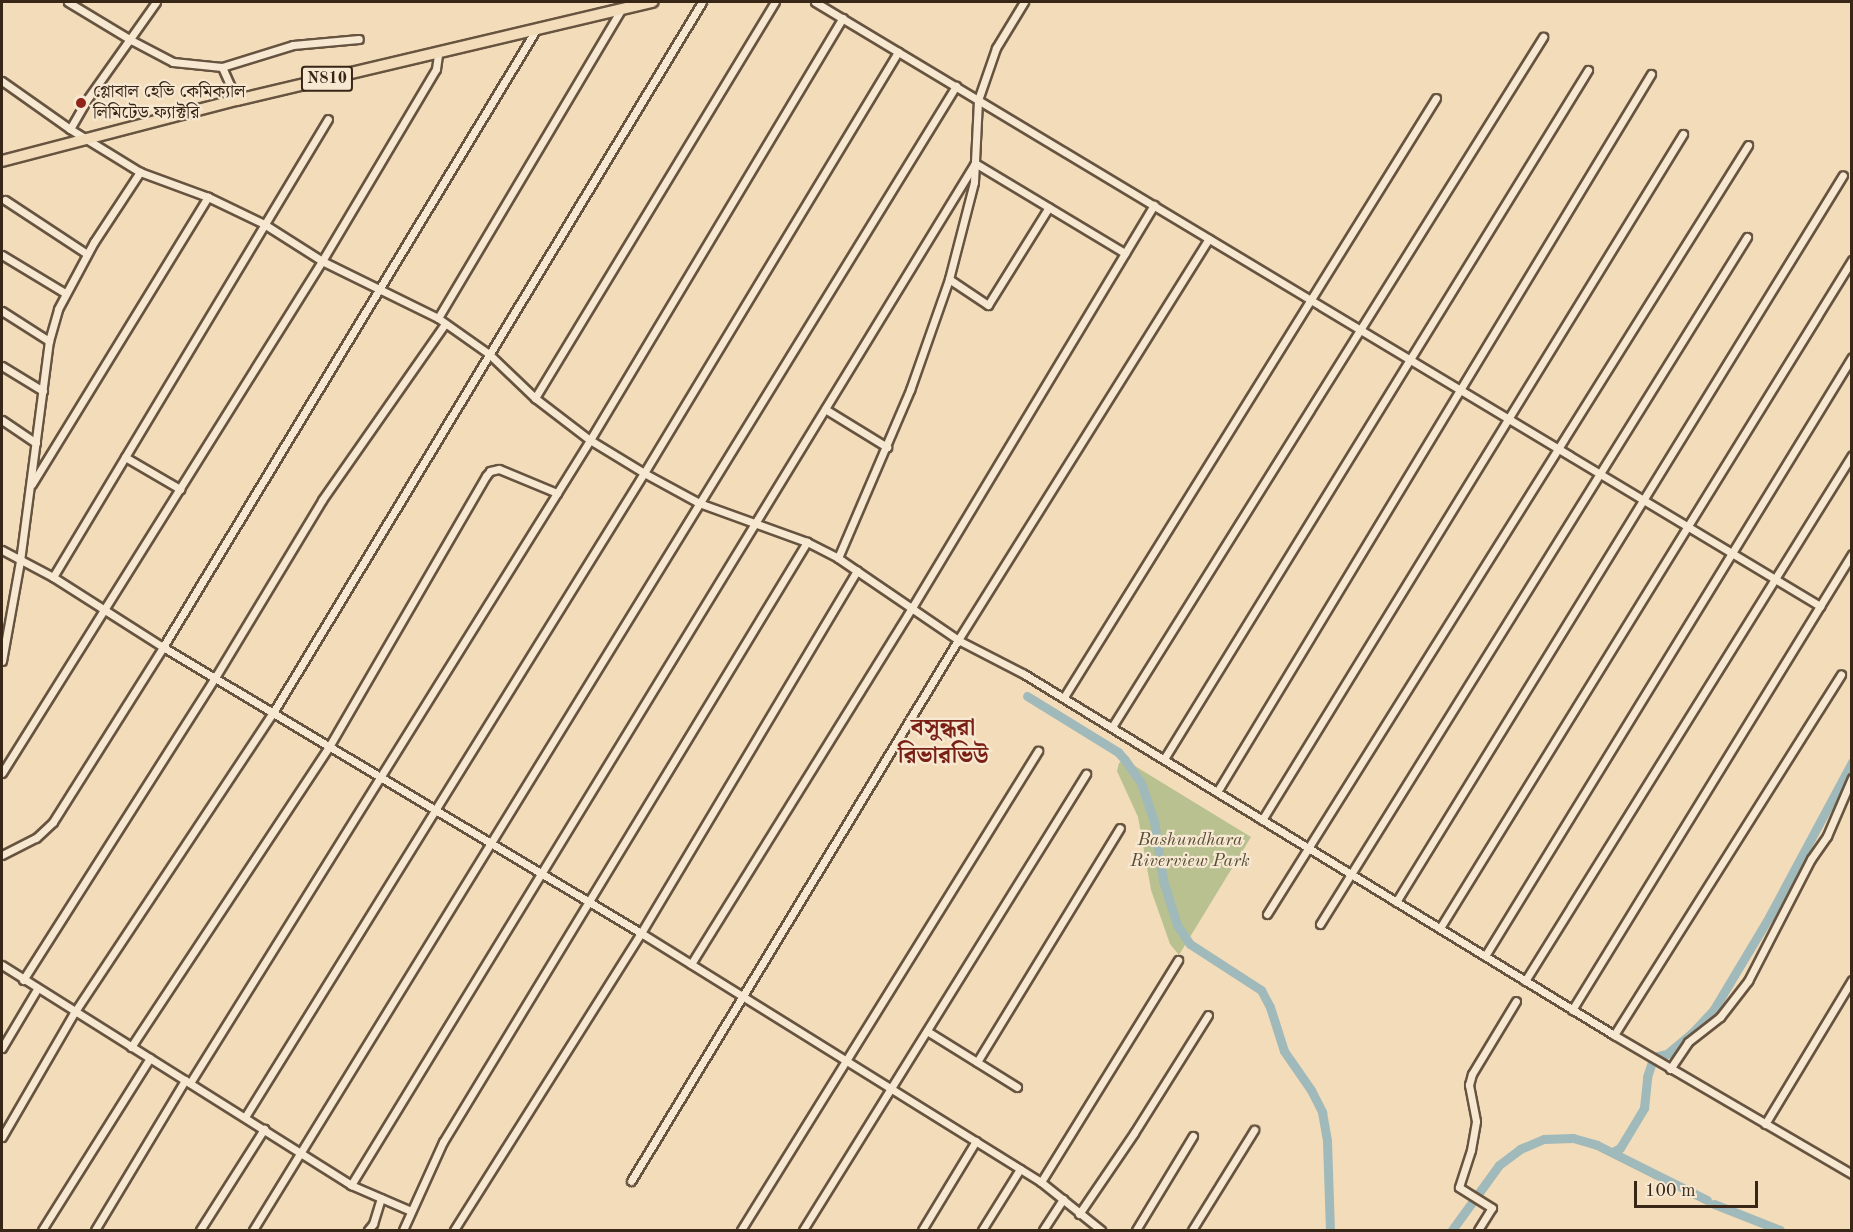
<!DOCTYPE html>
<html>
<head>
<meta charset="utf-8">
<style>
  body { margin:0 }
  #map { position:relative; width:1853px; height:1232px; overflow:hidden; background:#f3dcb9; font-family:"Old Standard TT","Noto Serif Bengali",serif }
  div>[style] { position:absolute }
  .green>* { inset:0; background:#b9c191 }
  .canal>* { height:9px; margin:-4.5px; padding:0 4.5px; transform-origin:4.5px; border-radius:4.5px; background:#a0b9ba }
  .roads { filter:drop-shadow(2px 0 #675440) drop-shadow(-2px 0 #675440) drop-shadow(0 2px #675440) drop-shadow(0 -2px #675440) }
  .minor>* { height:7px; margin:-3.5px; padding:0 3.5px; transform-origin:3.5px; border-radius:3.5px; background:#f7e8d2 }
  .trunk>* { height:10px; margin:-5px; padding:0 5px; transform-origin:5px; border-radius:5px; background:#f3dcb9 }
  .dots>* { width:16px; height:16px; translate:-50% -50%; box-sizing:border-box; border:3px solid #f7e8d2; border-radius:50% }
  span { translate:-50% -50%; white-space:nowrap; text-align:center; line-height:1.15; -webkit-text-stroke:4.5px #f7e8d2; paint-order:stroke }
  .shield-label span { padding:2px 4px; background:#f7e8d2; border:2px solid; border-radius:4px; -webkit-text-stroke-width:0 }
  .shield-label { font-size:16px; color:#382617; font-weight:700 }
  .poi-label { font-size:18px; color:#382617 }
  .left { translate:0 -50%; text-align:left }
  .park-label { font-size:18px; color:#584d36; font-style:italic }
  .district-label { font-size:24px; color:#7a1f14; font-weight:700 }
  .frame { position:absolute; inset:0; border:3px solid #382617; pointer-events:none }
  .scale { position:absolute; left:1634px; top:1181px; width:124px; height:27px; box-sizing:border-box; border:3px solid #382617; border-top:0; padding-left:8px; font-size:18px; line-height:21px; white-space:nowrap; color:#382617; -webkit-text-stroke:4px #f7e8d2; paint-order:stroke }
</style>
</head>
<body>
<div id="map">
  <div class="green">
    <i style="clip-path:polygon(1125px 760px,1251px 837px,1179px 955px,1170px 944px,1151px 890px,1138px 817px,1117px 771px,1119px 763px)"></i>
  </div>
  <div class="canal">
    <i style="left:1027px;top:696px;width:107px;rotate:31.6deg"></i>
    <i style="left:1118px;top:752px;width:11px;rotate:49deg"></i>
    <i style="left:1125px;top:760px;width:28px;rotate:55deg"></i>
    <i style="left:1141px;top:783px;width:40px;rotate:71.1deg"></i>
    <i style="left:1154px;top:821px;width:60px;rotate:81.3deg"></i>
    <i style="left:1163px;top:880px;width:47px;rotate:72.7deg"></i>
    <i style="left:1177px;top:925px;width:23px;rotate:56deg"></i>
    <i style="left:1190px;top:944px;width:85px;rotate:32.9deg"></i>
    <i style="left:1261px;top:990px;width:19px;rotate:62deg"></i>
    <i style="left:1270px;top:1007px;width:46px;rotate:72.3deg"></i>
    <i style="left:1284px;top:1051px;width:47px;rotate:55.3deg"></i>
    <i style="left:1311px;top:1090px;width:25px;rotate:63deg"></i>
    <i style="left:1322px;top:1112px;width:29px;rotate:80deg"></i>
    <i style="left:1327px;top:1141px;width:89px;rotate:88.1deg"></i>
    <i style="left:1613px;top:1152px;width:8px;rotate:-30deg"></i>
    <i style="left:1620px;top:1148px;width:47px;rotate:-59deg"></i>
    <i style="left:1644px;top:1108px;width:31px;rotate:-84deg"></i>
    <i style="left:1647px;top:1077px;width:16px;rotate:-72deg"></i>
    <i style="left:1652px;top:1062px;width:8px;rotate:-45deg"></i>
    <i style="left:1658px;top:1056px;width:9px;rotate:-13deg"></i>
    <i style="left:1667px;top:1054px;width:33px;rotate:-40deg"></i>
    <i style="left:1692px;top:1033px;width:33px;rotate:-47deg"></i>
    <i style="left:1714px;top:1009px;width:107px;rotate:-59.1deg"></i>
    <i style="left:1769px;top:917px;width:176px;rotate:-61.8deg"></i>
    <i style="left:1714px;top:1204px;width:71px;rotate:21.5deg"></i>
    <i style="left:1452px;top:1230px;width:80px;rotate:-54.1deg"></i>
    <i style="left:1499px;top:1165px;width:26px;rotate:-37deg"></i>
    <i style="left:1520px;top:1149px;width:26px;rotate:-23deg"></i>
    <i style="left:1544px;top:1139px;width:29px;rotate:-2deg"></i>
    <i style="left:1573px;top:1138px;width:25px;rotate:16deg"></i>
    <i style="left:1597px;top:1145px;width:123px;rotate:26.6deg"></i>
  </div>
  <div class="roads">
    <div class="minor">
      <i style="left:68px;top:2px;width:74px;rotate:31.1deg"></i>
      <i style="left:131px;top:40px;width:47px;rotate:27.6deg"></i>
      <i style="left:173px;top:62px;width:49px;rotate:5.8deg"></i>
      <i style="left:222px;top:67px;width:36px;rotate:66deg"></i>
      <i style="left:815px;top:2px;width:1173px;rotate:31.01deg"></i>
      <i style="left:222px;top:67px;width:74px;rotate:-17.2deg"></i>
      <i style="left:293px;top:45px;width:66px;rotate:-5.2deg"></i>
      <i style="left:2px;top:81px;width:83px;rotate:35.2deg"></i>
      <i style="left:70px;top:129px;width:82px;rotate:31.6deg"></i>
      <i style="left:140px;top:172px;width:72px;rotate:20.2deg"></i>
      <i style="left:208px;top:197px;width:62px;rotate:25.7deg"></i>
      <i style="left:264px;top:224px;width:69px;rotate:32.5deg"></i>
      <i style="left:322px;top:261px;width:129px;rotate:26.2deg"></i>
      <i style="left:438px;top:318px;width:62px;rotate:35.2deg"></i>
      <i style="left:489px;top:354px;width:64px;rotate:43.7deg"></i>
      <i style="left:535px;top:398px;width:69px;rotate:37.4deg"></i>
      <i style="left:590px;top:440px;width:63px;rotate:31.4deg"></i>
      <i style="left:644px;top:473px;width:63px;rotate:28.6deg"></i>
      <i style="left:699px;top:503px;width:115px;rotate:19.9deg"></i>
      <i style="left:807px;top:542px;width:35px;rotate:27deg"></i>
      <i style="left:838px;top:558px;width:145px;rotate:34.3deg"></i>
      <i style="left:958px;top:640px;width:74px;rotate:27.3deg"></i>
      <i style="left:1024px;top:674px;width:692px;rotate:31.46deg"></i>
      <i style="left:1614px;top:1035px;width:276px;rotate:30.3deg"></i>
      <i style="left:70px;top:129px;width:32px;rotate:-60deg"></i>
      <i style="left:86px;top:101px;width:121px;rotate:-54.7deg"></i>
      <i style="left:5px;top:200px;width:98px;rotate:33.4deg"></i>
      <i style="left:2px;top:255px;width:74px;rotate:31.1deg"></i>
      <i style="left:949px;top:279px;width:47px;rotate:33.7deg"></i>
      <i style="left:988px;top:305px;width:115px;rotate:-58.1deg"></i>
      <i style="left:2px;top:311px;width:56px;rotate:32.6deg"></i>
      <i style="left:438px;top:318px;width:360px;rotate:-59.3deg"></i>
      <i style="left:2px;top:366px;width:48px;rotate:31.4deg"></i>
      <i style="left:535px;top:398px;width:463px;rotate:-58.8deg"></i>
      <i style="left:825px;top:409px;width:73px;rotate:31.5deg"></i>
      <i style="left:2px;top:420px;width:41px;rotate:34.1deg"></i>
      <i style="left:125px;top:457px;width:64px;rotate:30.2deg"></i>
      <i style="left:32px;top:484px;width:337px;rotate:-58.5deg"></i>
      <i style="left:2px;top:550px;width:58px;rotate:27.9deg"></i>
      <i style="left:53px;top:577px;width:130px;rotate:32.5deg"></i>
      <i style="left:163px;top:647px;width:557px;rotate:30.89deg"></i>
      <i style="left:641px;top:933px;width:471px;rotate:31.9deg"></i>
      <i style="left:1041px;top:1182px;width:77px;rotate:38.7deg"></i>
      <i style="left:838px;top:558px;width:183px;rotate:-66.8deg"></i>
      <i style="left:910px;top:390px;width:118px;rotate:-70.6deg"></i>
      <i style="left:949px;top:279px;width:100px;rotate:-75.5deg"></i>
      <i style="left:974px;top:182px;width:82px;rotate:-87.2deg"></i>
      <i style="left:978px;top:100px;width:55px;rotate:-70.9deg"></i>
      <i style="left:996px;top:48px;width:54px;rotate:-58.7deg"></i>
      <i style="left:53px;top:577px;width:534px;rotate:-59.02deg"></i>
      <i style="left:2px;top:661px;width:102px;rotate:-79.8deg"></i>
      <i style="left:20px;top:561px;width:222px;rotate:-82.5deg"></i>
      <i style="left:49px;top:341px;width:33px;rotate:-74deg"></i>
      <i style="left:58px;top:309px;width:76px;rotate:-61.8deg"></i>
      <i style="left:94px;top:242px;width:84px;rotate:-56.7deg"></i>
      <i style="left:1064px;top:697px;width:705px;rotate:-58.16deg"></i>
      <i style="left:1112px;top:727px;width:814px;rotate:-58.01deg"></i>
      <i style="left:1164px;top:759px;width:809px;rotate:-58.39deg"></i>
      <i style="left:2px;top:773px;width:604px;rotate:-57.99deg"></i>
      <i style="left:322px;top:261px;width:223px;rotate:-59.3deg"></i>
      <i style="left:436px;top:69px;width:15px;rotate:-82deg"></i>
      <i style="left:1217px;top:792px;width:839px;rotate:-58.85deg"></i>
      <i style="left:1262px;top:820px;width:805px;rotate:-58.46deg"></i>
      <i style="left:2px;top:855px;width:38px;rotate:-27deg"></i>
      <i style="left:36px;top:838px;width:23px;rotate:-43deg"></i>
      <i style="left:53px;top:822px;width:207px;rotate:-57.8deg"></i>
      <i style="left:163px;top:647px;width:721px;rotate:-58.85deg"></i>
      <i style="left:1396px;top:902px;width:853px;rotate:-58.41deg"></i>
      <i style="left:1267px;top:914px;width:907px;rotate:-57.97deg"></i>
      <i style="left:1320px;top:924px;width:809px;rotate:-58.14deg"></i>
      <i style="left:1440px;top:928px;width:785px;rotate:-58.34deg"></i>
      <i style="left:1485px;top:956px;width:702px;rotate:-58.5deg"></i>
      <i style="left:691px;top:964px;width:421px;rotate:-58.2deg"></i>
      <i style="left:913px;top:606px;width:468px;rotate:-59deg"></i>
      <i style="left:2px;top:965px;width:413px;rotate:32.2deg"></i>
      <i style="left:351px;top:1185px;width:65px;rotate:23.4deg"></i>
      <i style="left:23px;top:980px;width:360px;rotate:-57.6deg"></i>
      <i style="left:216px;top:676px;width:205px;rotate:-58.9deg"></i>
      <i style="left:322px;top:500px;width:215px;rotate:-55.1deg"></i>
      <i style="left:1525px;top:981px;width:619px;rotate:-58.13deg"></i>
      <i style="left:1572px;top:1010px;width:535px;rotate:-58.45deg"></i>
      <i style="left:927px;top:1031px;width:106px;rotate:31.9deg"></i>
      <i style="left:1614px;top:1035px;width:426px;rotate:-57.8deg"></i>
      <i style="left:131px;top:1047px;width:362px;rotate:-56.6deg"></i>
      <i style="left:330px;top:745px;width:311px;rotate:-59.9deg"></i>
      <i style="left:486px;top:476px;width:6px;rotate:-51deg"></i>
      <i style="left:490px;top:471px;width:9px;rotate:-13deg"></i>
      <i style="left:499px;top:469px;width:63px;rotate:22.5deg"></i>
      <i style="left:2px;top:1048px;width:69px;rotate:-59.3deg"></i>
      <i style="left:977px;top:1062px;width:274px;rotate:-58.6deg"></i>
      <i style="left:1670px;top:1069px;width:32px;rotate:-56deg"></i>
      <i style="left:1688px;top:1042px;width:41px;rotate:-38deg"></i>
      <i style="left:1720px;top:1017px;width:46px;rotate:-52.1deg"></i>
      <i style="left:1748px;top:981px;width:137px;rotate:-62.7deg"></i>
      <i style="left:1811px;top:859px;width:28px;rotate:-55deg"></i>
      <i style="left:1827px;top:836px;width:63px;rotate:-66.7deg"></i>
      <i style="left:190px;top:1083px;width:757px;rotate:-58.11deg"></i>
      <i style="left:590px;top:440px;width:492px;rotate:-59.1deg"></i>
      <i style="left:245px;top:1117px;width:758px;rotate:-58.22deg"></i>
      <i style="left:644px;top:473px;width:492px;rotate:-58.9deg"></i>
      <i style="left:1765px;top:1124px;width:168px;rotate:-58.9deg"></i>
      <i style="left:2px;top:1137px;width:143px;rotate:-59.9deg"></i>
      <i style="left:74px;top:1013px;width:362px;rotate:-56.5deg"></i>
      <i style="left:274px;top:711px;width:828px;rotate:-58.88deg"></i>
      <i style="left:631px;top:1181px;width:632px;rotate:-58.85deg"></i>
      <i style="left:958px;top:640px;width:473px;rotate:-58deg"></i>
      <i style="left:1041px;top:1182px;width:261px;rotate:-58.3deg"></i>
      <i style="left:351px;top:1185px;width:1197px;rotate:-58.59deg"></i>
      <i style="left:975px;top:163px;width:175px;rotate:31deg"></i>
      <i style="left:1079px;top:1214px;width:98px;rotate:-55.8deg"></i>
      <i style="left:1134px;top:1133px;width:139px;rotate:-57.9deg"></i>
      <i style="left:42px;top:1230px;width:203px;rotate:-57.9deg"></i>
      <i style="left:95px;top:1230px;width:175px;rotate:-59deg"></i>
      <i style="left:200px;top:1230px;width:120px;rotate:-57.6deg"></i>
      <i style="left:253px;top:1230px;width:1343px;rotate:-58.43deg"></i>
      <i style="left:368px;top:1230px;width:8px;rotate:-50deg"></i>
      <i style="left:373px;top:1224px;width:27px;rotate:-73deg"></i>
      <i style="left:403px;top:1230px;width:97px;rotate:-65.6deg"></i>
      <i style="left:443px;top:1142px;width:702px;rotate:-58.76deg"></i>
      <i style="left:454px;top:1230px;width:351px;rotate:-57.8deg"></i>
      <i style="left:641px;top:933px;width:422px;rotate:-59.2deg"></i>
      <i style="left:741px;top:1230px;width:564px;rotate:-58.2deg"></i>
      <i style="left:803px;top:1230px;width:537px;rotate:-58.18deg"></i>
      <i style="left:922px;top:1230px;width:104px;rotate:-58.8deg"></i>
      <i style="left:982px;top:1230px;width:72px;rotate:-58.1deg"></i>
      <i style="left:1043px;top:1230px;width:37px;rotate:-57deg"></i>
      <i style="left:1136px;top:1230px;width:110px;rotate:-58.8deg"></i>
      <i style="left:1192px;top:1230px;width:118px;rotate:-58.2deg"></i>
      <i style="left:1478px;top:1230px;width:26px;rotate:-58deg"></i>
      <i style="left:1492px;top:1208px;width:39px;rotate:-148deg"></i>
      <i style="left:1459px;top:1187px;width:39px;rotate:-72deg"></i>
      <i style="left:1471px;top:1150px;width:29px;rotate:-80deg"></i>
      <i style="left:1476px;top:1121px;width:37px;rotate:-101deg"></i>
      <i style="left:1469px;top:1085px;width:11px;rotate:-75deg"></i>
      <i style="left:1472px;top:1074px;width:85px;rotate:-58.9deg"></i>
    </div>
    <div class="trunk">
      <i style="left:2px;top:161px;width:243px;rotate:-14.6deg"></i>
      <i style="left:237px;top:100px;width:427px;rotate:-13.3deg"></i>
    </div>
  </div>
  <div class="dots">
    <i style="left:81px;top:103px;background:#8f2418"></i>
  </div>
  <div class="shield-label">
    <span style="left:327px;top:79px">N810</span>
  </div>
  <div class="poi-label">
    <span class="left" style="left:93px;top:103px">গ্লোবাল হেভি কেমিক্যাল<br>লিমিটেড ফ্যাক্টরি</span>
  </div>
  <div class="park-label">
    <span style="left:1190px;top:851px">Bashundhara<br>Riverview Park</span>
  </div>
  <div class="district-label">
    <span style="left:943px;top:744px">বসুন্ধরা<br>রিভারভিউ</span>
  </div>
  <div class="frame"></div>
  <div class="scale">100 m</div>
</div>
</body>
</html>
